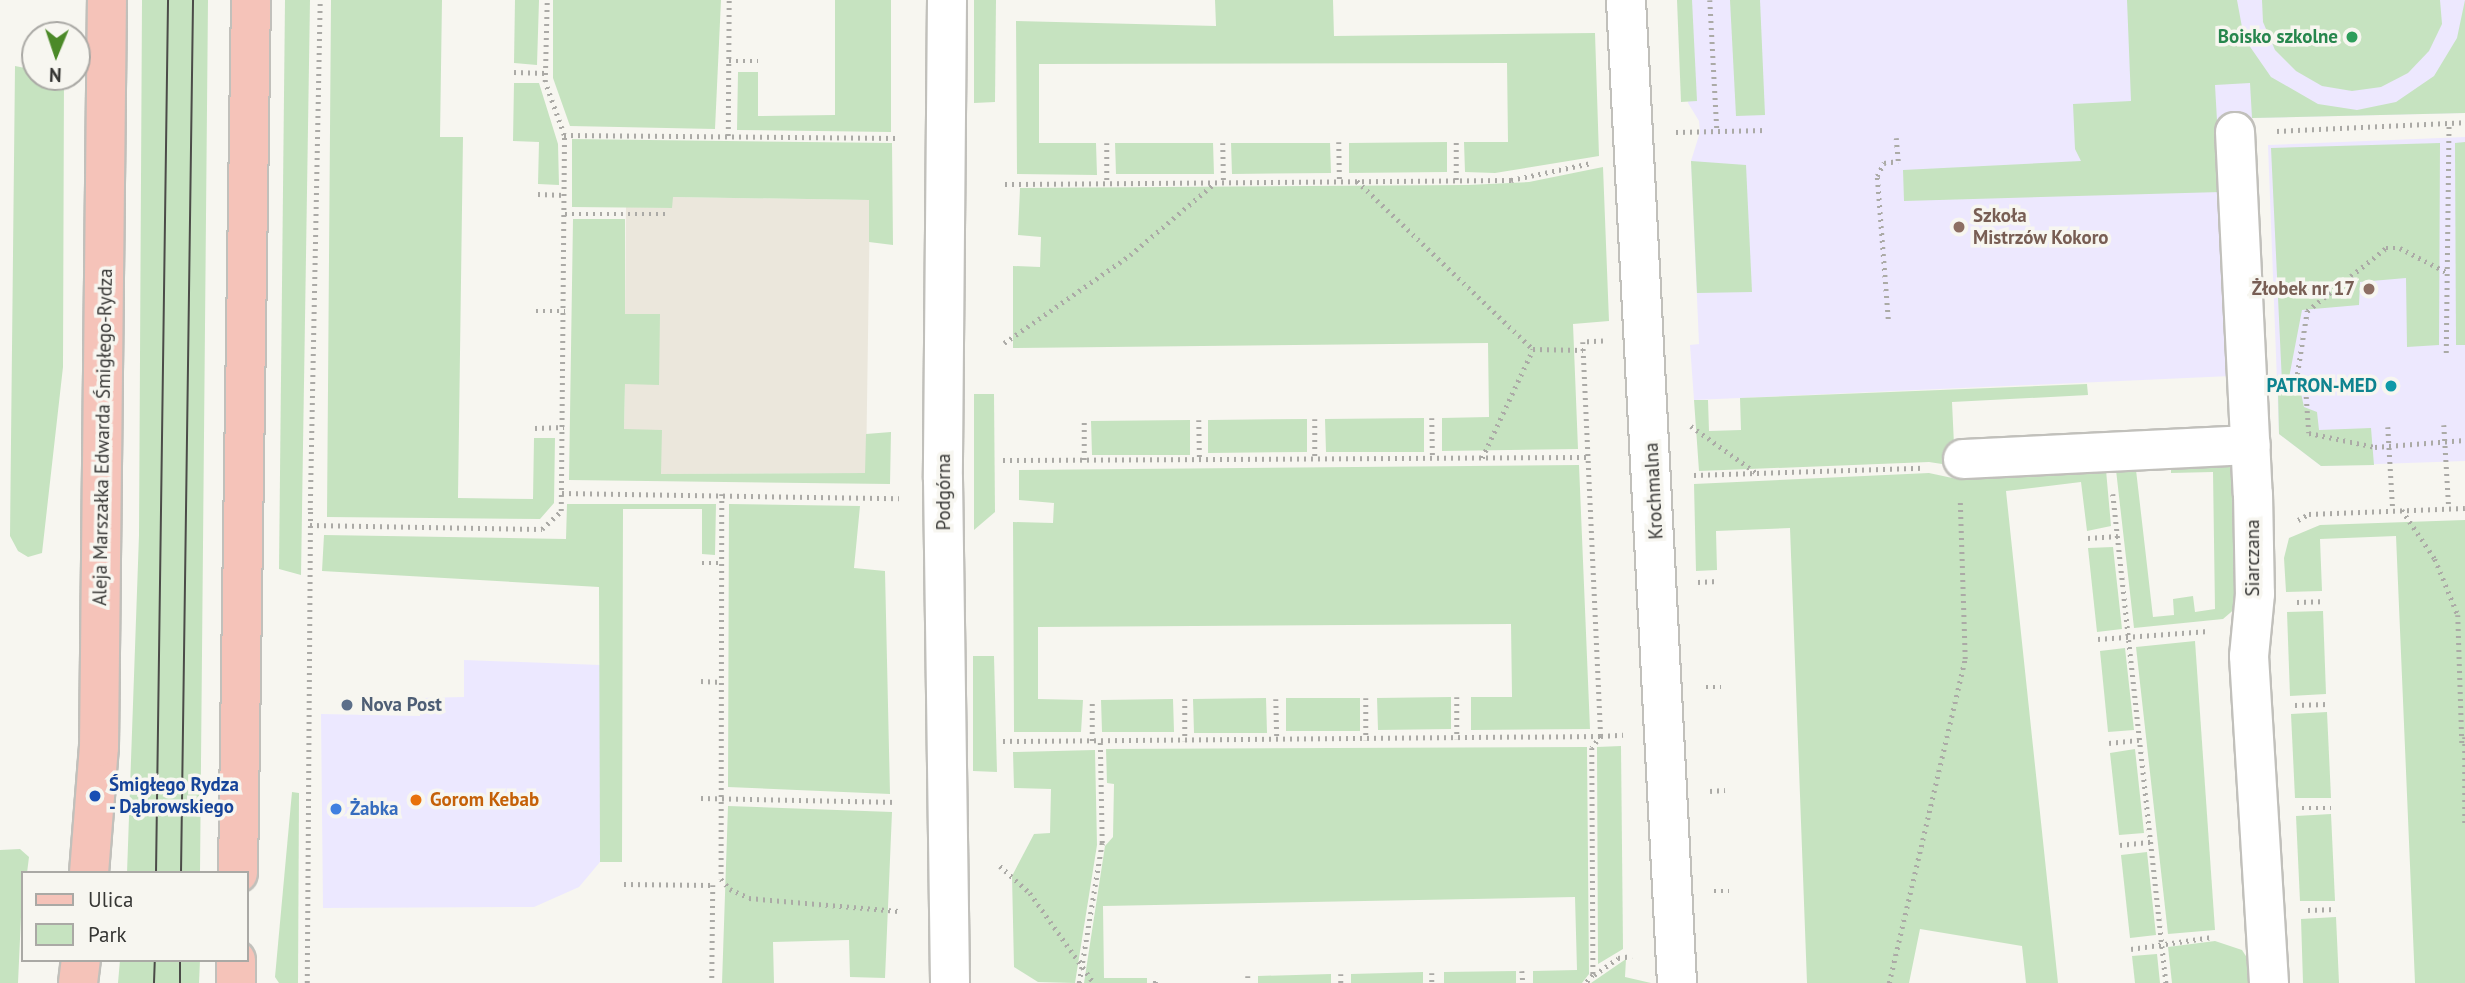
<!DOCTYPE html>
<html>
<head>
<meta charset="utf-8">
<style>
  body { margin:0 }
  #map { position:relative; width:2465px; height:983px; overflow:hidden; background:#f7f6f0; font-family:"PT Sans",sans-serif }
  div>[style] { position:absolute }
  .commercial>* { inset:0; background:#ece8ff }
  .built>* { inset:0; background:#ebe7dc }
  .education>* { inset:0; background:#ede8fe }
  .green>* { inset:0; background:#c6e3c0 }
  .path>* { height:4.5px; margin-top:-2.25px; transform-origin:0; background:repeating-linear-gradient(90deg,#abaaa6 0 2px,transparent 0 7px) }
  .roads { filter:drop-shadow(2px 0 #c1c0bb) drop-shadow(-2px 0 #c1c0bb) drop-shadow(0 2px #c1c0bb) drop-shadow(0 -2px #c1c0bb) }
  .minor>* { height:38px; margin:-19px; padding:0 19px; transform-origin:19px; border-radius:19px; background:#fff }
  .major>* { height:38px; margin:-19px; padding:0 19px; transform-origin:19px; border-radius:19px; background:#f5c3b9 }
  .tram>* { height:2px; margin:-1px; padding:0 1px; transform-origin:1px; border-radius:1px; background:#4b4b48 }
  .dots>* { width:19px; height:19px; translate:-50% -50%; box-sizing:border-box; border:4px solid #f7f6f0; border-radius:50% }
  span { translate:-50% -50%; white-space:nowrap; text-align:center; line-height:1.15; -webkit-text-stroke:7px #f7f6f0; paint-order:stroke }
  .leisure-label { font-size:19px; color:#27864d; font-weight:700 }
  .right { translate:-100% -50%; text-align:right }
  .education-label { font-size:19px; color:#785e54; font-weight:700 }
  .left { translate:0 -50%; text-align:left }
  .culture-label { font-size:19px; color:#0d838f; font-weight:700 }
  .street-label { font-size:19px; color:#363634 }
  .service-label { font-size:19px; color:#4e5e75; font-weight:700 }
  .transit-label { font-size:19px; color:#164399; font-weight:700 }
  .food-label { font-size:19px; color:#c56008; font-weight:700 }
  .shop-label { font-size:19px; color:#366cbe; font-weight:700 }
  .legend { position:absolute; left:21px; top:871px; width:228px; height:91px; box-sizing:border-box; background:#f7f6f0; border:2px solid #aaa9a5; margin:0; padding:9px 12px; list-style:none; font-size:21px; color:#363634 }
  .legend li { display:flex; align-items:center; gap:14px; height:35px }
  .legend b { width:35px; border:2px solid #aaa9a5 }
  .north { position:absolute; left:21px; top:21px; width:70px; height:70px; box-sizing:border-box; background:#f7f6f0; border:2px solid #aaa9a5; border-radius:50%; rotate:182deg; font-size:19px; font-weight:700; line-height:28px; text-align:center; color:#363634 }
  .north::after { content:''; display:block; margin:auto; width:24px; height:32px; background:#4b8928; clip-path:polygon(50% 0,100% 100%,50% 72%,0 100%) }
</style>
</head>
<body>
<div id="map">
  <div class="commercial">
    <i style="clip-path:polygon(464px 660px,600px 665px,600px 862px,579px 887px,534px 907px,323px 908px,321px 714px,420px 716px,420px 698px,464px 697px)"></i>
  </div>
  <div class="built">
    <i style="clip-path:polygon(672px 197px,870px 200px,866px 473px,661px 474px,624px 429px,625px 384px,659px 384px,625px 315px,626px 207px,672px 208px)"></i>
  </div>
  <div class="education">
    <i style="clip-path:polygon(1683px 0,2465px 0,2465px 113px,2217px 119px,2231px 376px,1694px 400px,1690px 345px,1699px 344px,1691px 161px,1700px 132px,1699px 121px,1688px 103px)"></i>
    <i style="clip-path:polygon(2465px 137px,2465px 461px,2321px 466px,2279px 434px,2268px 145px)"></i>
  </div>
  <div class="green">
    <i style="clip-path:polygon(142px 0,208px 0,200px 873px,127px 873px,139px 535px)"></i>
    <i style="clip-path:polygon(285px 0,310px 0,301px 575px,279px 569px)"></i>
    <i style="clip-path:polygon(331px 0,442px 0,440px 137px,463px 137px,458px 498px,533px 499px,534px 438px,555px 438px,554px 503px,540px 519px,327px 517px)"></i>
    <i style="clip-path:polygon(515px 0,539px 0,537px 65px,514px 63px)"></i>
    <i style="clip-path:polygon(553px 0,721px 0,715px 129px,570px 126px,553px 78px)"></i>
    <i style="clip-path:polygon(835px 0,891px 0,891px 132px,737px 130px,738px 72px,758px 72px,758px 116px,835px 115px)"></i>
    <i style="clip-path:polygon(974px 0,996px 0,995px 102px,974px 103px)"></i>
    <i style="clip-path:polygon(1215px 0,1333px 0,1334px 36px,1595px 33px,1599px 156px,1495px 173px,1465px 172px,1464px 142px,1508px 142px,1507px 63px,1039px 64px,1039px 143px,1096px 143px,1097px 175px,1017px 174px,1016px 21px,1216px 26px)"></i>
    <i style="clip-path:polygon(1677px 0,1692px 0,1697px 101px,1681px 102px)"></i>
    <i style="clip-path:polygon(1730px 0,1760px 0,1765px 115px,1736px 116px)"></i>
    <i style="clip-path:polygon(2127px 0,2237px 0,2244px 38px,2271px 77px,2318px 104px,2357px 110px,2396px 102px,2434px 76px,2457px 38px,2465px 0,2465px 113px,2252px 118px,2250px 83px,2215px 85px,2221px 192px,1904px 201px,1903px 170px,2081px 161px,2075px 149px,2073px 104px,2131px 101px)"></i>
    <i style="clip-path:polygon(2262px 0,2440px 0,2442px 24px,2429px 51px,2408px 73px,2381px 87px,2352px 91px,2322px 86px,2296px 71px,2275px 50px,2263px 22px)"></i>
    <i style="clip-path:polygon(15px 66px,35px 70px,35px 77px,64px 77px,63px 367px,42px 553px,28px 557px,18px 551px,10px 536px)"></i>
    <i style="clip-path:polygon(514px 83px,539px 83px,558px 144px,559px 185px,538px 184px,539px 142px,513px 141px)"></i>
    <i style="clip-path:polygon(572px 139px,892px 143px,893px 245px,869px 242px,869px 200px,673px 197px,672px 208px,572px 207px)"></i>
    <i style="clip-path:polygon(1447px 142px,1447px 172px,1349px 173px,1349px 143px)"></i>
    <i style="clip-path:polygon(2465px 142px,2465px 345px,2456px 345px,2455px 143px)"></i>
    <i style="clip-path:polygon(1115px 143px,1213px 143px,1214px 174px,1116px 174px)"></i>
    <i style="clip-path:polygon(1231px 143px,1330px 143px,1331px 173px,1232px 174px)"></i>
    <i style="clip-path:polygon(2440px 143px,2439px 345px,2407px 347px,2406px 278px,2360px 282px,2359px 305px,2302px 310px,2288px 383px,2282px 383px,2271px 148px)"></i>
    <i style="clip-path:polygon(1691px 161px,1746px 165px,1752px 292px,1697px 293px)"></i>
    <i style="clip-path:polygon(1603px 167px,1609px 321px,1573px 324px,1578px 449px,1442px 451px,1442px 418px,1489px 417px,1488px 343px,1013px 348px,1013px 266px,1040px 267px,1041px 237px,1018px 235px,1020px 188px,1468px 185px,1529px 182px)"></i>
    <i style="clip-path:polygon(573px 219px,625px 219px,625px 314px,660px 314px,659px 385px,625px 384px,624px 429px,662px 430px,661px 474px,865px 473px,866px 434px,891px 432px,890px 484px,569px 480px)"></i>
    <i style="clip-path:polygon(2087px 384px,2088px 395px,1952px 402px,1955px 466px,1929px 462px,1699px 471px,1694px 400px,1708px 400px,1709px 431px,1741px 430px,1740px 398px)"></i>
    <i style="clip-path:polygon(2278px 393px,2301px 393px,2304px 407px,2317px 412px,2319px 430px,2371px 428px,2374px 465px,2321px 466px,2279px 434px)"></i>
    <i style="clip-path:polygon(974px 394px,994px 394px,995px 512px,974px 530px)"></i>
    <i style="clip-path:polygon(1424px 418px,1424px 452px,1326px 452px,1325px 419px)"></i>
    <i style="clip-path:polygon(1307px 419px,1307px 452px,1208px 453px,1208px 420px)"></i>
    <i style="clip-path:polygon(1190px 420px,1190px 455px,1092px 455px,1091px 421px)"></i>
    <i style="clip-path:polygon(1579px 465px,1590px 729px,1471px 730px,1471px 697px,1512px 697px,1511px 624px,1038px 627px,1038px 699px,1083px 700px,1081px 732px,1014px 732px,1013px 522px,1053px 523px,1054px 503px,1019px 500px,1019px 470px)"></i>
    <i style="clip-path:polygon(2235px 465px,2237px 607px,2223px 619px,2134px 628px,2116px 470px,2136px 470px,2153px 617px,2174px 615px,2173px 599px,2193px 596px,2195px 612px,2215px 609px,2213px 472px,2171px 473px,2171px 468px)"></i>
    <i style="clip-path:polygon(2106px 470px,2111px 526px,2087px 531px,2081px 482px,2006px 491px,2058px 983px,2026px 983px,2022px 946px,1920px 929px,1909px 983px,1807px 983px,1790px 528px,1716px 531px,1717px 570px,1696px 571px,1694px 484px,1929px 473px,1957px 479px)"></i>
    <i style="clip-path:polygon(567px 504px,716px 504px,715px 555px,702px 554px,702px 509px,623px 509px,622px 862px,600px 862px,599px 587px,322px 571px,324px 535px,566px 539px)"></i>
    <i style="clip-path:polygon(729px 504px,860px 506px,854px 568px,885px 571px,890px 794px,728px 787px)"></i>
    <i style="clip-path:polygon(2465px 520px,2465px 983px,2415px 983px,2396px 536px,2320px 539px,2322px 591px,2286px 592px,2284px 558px,2289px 538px,2320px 525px)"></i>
    <i style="clip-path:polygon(2113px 547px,2122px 629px,2097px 632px,2088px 548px)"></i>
    <i style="clip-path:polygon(2323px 611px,2326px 694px,2290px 696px,2287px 612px)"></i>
    <i style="clip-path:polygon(2195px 641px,2215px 930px,2168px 934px,2136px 647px)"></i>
    <i style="clip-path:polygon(2125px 648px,2134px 730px,2108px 732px,2100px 651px)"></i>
    <i style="clip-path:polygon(994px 656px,997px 772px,973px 771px,973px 656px)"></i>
    <i style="clip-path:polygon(1451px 697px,1451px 729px,1378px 730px,1377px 698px)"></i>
    <i style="clip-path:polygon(1266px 698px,1267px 733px,1194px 733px,1193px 699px)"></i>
    <i style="clip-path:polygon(1286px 698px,1360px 698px,1360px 731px,1286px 731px)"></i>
    <i style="clip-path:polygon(1173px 699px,1174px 732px,1102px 732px,1101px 700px)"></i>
    <i style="clip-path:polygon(2327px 712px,2331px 798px,2295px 798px,2291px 714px)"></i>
    <i style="clip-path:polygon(1621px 746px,1623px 949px,1598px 964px,1597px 747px)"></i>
    <i style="clip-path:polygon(1587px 747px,1589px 974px,1582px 983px,1533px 983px,1533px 971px,1577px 970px,1575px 897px,1103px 906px,1104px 978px,1147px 978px,1147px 983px,1084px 983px,1105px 846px,1113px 837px,1114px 784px,1107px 783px,1106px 749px)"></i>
    <i style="clip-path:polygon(2135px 749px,2144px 833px,2119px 835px,2110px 753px)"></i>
    <i style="clip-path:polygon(1095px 750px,1097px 845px,1075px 983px,1038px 982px,1014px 967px,1012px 876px,1034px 834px,1050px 833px,1051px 789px,1014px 788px,1013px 752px)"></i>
    <i style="clip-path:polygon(292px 792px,299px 793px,298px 983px,279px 983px,275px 977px)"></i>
    <i style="clip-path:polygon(728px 806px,892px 812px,885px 978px,850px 977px,849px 940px,773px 942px,774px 983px,722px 983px)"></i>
    <i style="clip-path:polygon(2331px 814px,2335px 901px,2300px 901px,2296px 816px)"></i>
    <i style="clip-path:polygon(20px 849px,29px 857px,27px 873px,23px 873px,18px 983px,0 983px,0 850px)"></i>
    <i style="clip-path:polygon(2147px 852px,2156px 935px,2130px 938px,2121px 855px)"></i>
    <i style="clip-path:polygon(2336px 917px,2339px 983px,2303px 983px,2301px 919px)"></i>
    <i style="clip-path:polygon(2215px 941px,2242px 950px,2253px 967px,2256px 983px,2172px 983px,2168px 947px)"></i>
    <i style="clip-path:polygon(2157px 954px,2160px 983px,2135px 983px,2132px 956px)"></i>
    <i style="clip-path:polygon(1626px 959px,1625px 977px,1651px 983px,1591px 983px)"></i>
    <i style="clip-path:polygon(120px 960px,200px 960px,199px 983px,118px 983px)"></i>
    <i style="clip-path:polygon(1516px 971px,1516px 983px,1444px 983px,1444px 972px)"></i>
    <i style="clip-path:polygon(1423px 972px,1423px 983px,1351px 983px,1351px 974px)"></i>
    <i style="clip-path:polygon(1331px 974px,1331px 983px,1258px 983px,1258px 976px)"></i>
  </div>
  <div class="path">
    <i style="left:1710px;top:0;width:131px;rotate:86.9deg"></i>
    <i style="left:729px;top:61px;width:29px"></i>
    <i style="left:514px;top:72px;width:31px;rotate:2deg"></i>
    <i style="left:2277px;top:131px;width:188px;rotate:-2.7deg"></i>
    <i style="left:1676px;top:132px;width:90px;rotate:-1.3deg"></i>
    <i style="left:564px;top:135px;width:334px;rotate:0.5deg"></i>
    <i style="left:728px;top:136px;width:136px;rotate:-89.6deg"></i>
    <i style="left:1339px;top:142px;width:39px;rotate:89deg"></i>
    <i style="left:1107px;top:143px;width:40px;rotate:90deg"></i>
    <i style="left:1223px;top:143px;width:39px;rotate:89deg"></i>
    <i style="left:1456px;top:180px;width:38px;rotate:-90deg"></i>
    <i style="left:1357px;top:181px;width:243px;rotate:43.7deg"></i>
    <i style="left:1533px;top:349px;width:50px;rotate:1.1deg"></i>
    <i style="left:1005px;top:184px;width:506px;rotate:-0.45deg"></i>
    <i style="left:1511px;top:180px;width:82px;rotate:-12deg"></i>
    <i style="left:538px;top:194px;width:27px;rotate:2deg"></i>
    <i style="left:565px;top:214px;width:101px"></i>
    <i style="left:536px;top:311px;width:29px"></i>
    <i style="left:1888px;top:319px;width:143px;rotate:-94.4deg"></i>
    <i style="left:1877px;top:176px;width:15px;rotate:-62deg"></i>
    <i style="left:1884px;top:163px;width:14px;rotate:-8deg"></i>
    <i style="left:1898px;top:161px;width:23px;rotate:-95deg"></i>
    <i style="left:1603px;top:341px;width:20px;rotate:177deg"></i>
    <i style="left:1583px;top:342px;width:394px;rotate:87.4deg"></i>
    <i style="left:1601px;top:736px;width:22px;rotate:-3deg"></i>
    <i style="left:1004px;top:343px;width:154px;rotate:-34.9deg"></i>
    <i style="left:1130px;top:255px;width:111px;rotate:-40.3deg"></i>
    <i style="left:2446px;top:353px;width:230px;rotate:-89.3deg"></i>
    <i style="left:2292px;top:388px;width:14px;rotate:8deg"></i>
    <i style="left:2306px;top:390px;width:43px;rotate:86deg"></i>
    <i style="left:2309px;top:433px;width:67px;rotate:12deg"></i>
    <i style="left:2375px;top:447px;width:90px;rotate:-4.4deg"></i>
    <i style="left:2295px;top:388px;width:78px;rotate:-81.1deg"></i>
    <i style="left:2307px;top:311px;width:101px;rotate:-38.6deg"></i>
    <i style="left:2386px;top:248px;width:14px"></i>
    <i style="left:2400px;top:248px;width:54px;rotate:27.5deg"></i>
    <i style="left:1432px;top:418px;width:39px;rotate:89deg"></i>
    <i style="left:1315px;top:419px;width:40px;rotate:90deg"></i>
    <i style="left:1199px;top:420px;width:39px;rotate:89deg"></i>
    <i style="left:2444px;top:425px;width:83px;rotate:86.6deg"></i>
    <i style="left:1691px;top:426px;width:82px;rotate:35.6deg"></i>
    <i style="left:2388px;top:427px;width:83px;rotate:86.6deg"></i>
    <i style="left:535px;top:428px;width:29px;rotate:-2deg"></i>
    <i style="left:1482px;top:458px;width:120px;rotate:-64.9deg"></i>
    <i style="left:1003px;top:460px;width:585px;rotate:-0.29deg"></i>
    <i style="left:1084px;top:460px;width:39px;rotate:-90deg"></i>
    <i style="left:1694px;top:475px;width:229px;rotate:-1.8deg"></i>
    <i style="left:562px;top:493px;width:337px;rotate:0.9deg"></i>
    <i style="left:722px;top:494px;width:385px;rotate:90.1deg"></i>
    <i style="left:721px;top:879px;width:13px;rotate:48deg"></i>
    <i style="left:730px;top:889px;width:21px;rotate:25deg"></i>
    <i style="left:749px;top:898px;width:150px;rotate:5deg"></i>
    <i style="left:2113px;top:494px;width:492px;rotate:83.8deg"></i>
    <i style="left:2402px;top:510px;width:59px;rotate:56deg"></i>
    <i style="left:2435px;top:559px;width:61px;rotate:67.7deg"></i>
    <i style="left:2458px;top:615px;width:129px;rotate:88.2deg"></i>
    <i style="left:2298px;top:520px;width:13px;rotate:-29deg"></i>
    <i style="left:2309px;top:514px;width:156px;rotate:-2.2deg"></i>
    <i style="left:310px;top:525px;width:232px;rotate:1deg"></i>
    <i style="left:542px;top:529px;width:26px;rotate:-43deg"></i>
    <i style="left:561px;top:511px;width:376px;rotate:-89.5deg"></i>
    <i style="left:564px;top:135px;width:56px;rotate:-109.7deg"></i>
    <i style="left:545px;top:82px;width:82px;rotate:-88.6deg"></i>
    <i style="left:2088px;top:538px;width:30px;rotate:-4deg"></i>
    <i style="left:702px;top:563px;width:20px"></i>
    <i style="left:1698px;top:582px;width:20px;rotate:-3deg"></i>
    <i style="left:2297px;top:602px;width:25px;rotate:-2deg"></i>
    <i style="left:2098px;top:639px;width:111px;rotate:-4.1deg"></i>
    <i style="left:701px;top:681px;width:21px;rotate:3deg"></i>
    <i style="left:1706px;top:687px;width:15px"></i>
    <i style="left:1457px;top:697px;width:42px;rotate:90deg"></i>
    <i style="left:1366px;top:698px;width:42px;rotate:90deg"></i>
    <i style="left:1185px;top:699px;width:42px;rotate:90deg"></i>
    <i style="left:1276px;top:699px;width:41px;rotate:88.6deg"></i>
    <i style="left:2295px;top:705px;width:32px;rotate:-2deg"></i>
    <i style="left:2465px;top:737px;width:90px;rotate:90deg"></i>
    <i style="left:1003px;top:741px;width:598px;rotate:-0.48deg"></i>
    <i style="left:1601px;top:736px;width:15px;rotate:127deg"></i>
    <i style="left:1592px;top:748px;width:227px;rotate:89.7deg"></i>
    <i style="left:1593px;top:975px;width:11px;rotate:131deg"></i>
    <i style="left:1092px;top:741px;width:42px;rotate:-90deg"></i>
    <i style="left:2109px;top:743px;width:30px;rotate:-6deg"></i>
    <i style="left:1710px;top:791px;width:15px;rotate:-4deg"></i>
    <i style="left:701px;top:798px;width:196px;rotate:1.2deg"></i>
    <i style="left:2302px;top:808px;width:29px"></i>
    <i style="left:2120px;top:845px;width:31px;rotate:-6deg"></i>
    <i style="left:1000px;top:866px;width:40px;rotate:42deg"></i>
    <i style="left:1030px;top:893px;width:110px;rotate:54.6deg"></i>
    <i style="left:624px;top:884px;width:89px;rotate:0.6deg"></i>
    <i style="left:713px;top:885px;width:98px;rotate:90.6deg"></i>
    <i style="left:1714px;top:891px;width:15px"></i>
    <i style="left:2308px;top:910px;width:28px;rotate:-2deg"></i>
    <i style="left:2131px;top:949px;width:82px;rotate:-8.4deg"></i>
    <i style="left:1522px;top:971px;width:12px;rotate:85deg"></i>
    <i style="left:1432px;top:973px;width:10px;rotate:90deg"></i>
    <i style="left:1341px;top:974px;width:9px;rotate:90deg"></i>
    <i style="left:1594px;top:975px;width:29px;rotate:-35deg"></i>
    <i style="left:1618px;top:958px;width:14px;rotate:-8deg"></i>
    <i style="left:1248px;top:976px;width:7px;rotate:90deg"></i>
    <i style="left:307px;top:983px;width:473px;rotate:-89.6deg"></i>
    <i style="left:310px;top:510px;width:510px;rotate:-88.88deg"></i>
    <i style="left:1079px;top:983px;width:142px;rotate:-80.7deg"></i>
    <i style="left:1102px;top:843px;width:102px;rotate:-91.1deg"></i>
    <i style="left:1155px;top:983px;width:5px;rotate:-79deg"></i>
    <i style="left:1889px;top:983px;width:333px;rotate:-76.8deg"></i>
    <i style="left:1965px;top:659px;width:160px;rotate:-91.8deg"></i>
  </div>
  <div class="roads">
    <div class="minor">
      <i style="left:947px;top:0;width:479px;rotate:90.5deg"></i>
      <i style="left:943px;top:479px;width:504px;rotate:89.2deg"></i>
      <i style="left:1626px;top:0;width:984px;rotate:87.03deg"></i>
      <i style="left:2235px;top:132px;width:362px;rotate:87.2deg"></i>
      <i style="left:2253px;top:494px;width:100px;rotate:88.9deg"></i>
      <i style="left:2255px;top:594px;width:62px;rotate:95.5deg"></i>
      <i style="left:2249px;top:656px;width:328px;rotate:86.5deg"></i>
      <i style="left:1963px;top:459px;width:288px;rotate:-2.8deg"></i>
    </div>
    <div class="major">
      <i style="left:89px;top:873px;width:126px;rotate:-85.5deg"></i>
      <i style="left:99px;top:747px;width:747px;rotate:-89.39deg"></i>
      <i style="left:238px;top:873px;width:873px;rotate:-89.15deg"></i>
      <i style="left:78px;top:983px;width:23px;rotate:-83deg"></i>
      <i style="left:236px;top:983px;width:23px;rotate:-90deg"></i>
    </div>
  </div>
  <div class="tram">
    <i style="left:156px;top:873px;width:873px;rotate:-89.21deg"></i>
    <i style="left:181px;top:873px;width:873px;rotate:-89.21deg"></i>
    <i style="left:154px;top:983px;width:23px;rotate:-88deg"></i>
    <i style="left:180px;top:983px;width:23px;rotate:-90deg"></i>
  </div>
  <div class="dots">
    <i style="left:2352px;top:37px;background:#2e9e5b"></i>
    <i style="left:1959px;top:227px;background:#8d6e63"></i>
    <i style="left:2369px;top:289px;background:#8d6e63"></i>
    <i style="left:2391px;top:386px;background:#0f9aa8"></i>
    <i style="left:347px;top:705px;background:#5c6f8a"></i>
    <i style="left:95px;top:796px;background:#1a4fb4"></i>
    <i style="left:416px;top:800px;background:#e8710a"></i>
    <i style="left:336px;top:809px;background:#3f7fe0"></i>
  </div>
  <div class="leisure-label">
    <span class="right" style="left:2338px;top:37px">Boisko szkolne</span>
  </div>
  <div class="education-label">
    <span class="left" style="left:1973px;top:227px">Szkoła<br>Mistrzów Kokoro</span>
    <span class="right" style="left:2355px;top:289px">Żłobek nr 17</span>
  </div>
  <div class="culture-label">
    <span class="right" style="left:2377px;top:386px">PATRON-MED</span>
  </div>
  <div class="street-label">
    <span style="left:103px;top:437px;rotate:-89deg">Aleja Marszałka Edwarda Śmigłego-Rydza</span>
    <span style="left:1654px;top:491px;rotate:-93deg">Krochmalna</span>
    <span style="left:944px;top:492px;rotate:-90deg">Podgórna</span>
    <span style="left:2253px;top:558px;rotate:-90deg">Siarczana</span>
  </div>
  <div class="service-label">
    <span class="left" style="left:361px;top:705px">Nova Post</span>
  </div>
  <div class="transit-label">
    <span class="left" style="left:109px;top:796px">Śmigłego Rydza<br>- Dąbrowskiego</span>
  </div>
  <div class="food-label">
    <span class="left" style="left:430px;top:800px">Gorom Kebab</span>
  </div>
  <div class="shop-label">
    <span class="left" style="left:350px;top:809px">Żabka</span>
  </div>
  <ul class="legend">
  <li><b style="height:9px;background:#f5c3b9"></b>Ulica</li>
  <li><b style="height:19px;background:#c6e3c0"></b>Park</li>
  </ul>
  <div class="north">N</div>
</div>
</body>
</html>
